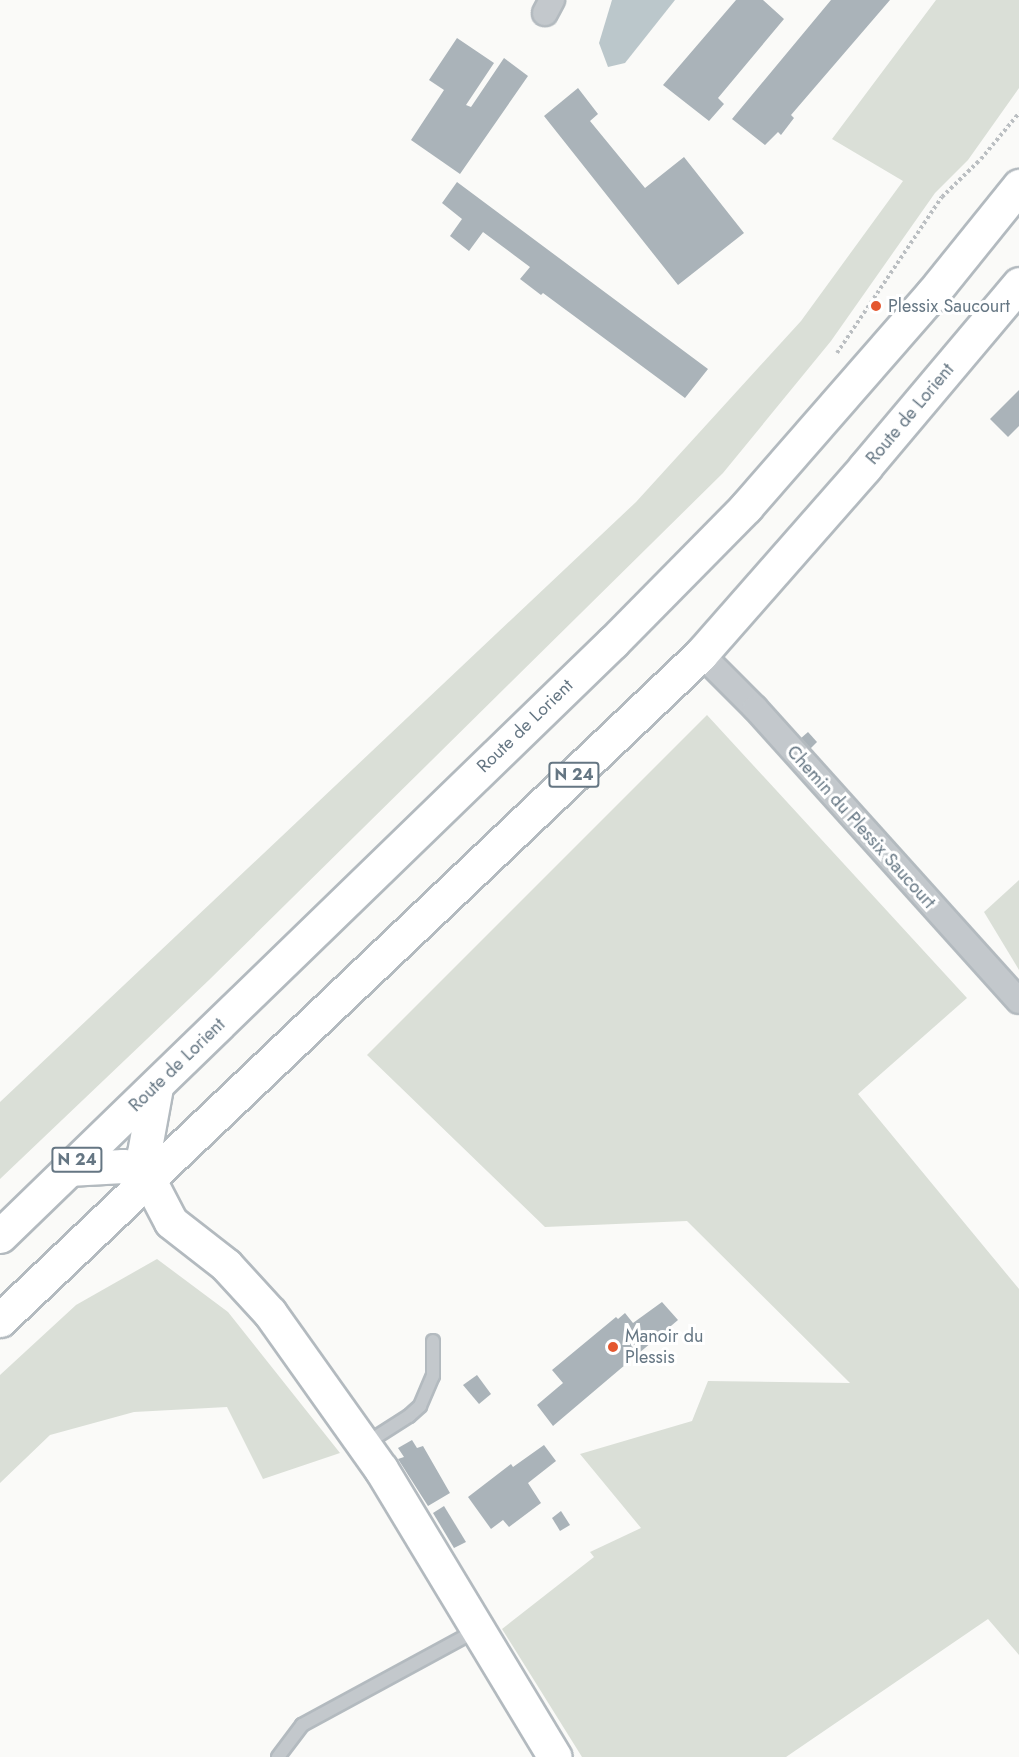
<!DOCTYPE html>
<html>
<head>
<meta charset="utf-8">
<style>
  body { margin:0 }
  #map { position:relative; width:1019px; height:1757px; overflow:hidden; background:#fafaf8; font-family:Jost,sans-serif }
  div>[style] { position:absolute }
  .green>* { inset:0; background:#dadfd7 }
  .water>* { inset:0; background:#bbc7cb }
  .building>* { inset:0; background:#aab3b9 }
  .path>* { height:4px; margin-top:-2px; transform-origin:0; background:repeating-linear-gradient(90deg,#bbbfc2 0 3px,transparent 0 6px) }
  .roads { filter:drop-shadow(2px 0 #b3babf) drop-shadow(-2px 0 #b3babf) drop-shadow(0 2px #b3babf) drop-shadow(0 -2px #b3babf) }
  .lane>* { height:12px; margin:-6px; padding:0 6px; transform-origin:6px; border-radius:6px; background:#c3c8cc }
  .street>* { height:24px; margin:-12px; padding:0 12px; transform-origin:12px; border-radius:12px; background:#c3c8cc }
  .secondary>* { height:33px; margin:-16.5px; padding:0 16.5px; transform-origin:16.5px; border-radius:16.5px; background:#fff }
  .primary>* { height:33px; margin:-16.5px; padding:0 16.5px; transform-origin:16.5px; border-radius:16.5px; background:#fff }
  .dots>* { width:16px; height:16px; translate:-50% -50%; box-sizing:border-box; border:3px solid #fff; border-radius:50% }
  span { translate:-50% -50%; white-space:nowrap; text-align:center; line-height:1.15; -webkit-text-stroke:6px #fff; paint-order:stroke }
  .shield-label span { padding:2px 4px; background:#fff; border:2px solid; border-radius:4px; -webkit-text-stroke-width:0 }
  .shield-label { font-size:16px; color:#657683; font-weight:700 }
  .poi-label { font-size:18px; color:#657683 }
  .left { translate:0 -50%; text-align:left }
  .street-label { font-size:18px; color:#657683 }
</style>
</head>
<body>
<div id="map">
  <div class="green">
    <i style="clip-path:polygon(936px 0,1019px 0,1019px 88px,968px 160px,935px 193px,831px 341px,723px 473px,209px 980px,0 1179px,0 1102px,636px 502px,801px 321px,903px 181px,832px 139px)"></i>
    <i style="clip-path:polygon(707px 715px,967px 998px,858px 1094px,1019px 1289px,1019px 1655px,988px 1619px,786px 1757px,582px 1757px,502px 1629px,594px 1557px,590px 1552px,641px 1528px,580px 1454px,692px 1421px,708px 1381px,850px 1383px,687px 1221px,545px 1227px,367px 1055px)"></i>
    <i style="clip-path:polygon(1019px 880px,1019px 970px,984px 912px)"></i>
    <i style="clip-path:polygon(157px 1259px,228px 1312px,340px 1453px,263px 1479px,227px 1407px,134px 1412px,50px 1435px,0 1483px,0 1375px,76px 1305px)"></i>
  </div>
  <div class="water">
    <i style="clip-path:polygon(612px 0,675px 0,625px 63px,608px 67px,599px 43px)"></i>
  </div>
  <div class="building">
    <i style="clip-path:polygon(736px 0,763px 0,784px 19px,718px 98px,724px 104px,709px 121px,663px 85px)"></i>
    <i style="clip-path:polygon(831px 0,890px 0,791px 115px,794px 118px,781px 135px,778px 132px,765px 145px,732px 119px)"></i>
    <i style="clip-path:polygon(457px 38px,494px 63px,466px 105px,471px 107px,504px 58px,528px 76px,460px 174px,411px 140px,444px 90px,429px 80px)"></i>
    <i style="clip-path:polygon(578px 88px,598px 114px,590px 121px,645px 188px,684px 157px,744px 233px,678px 285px,544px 116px)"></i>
    <i style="clip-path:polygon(457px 182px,708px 369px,685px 398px,543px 293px,541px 295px,520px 279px,530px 267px,483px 232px,469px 251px,450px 236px,462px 219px,442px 203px)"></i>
    <i style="clip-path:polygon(1019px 390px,1019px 426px,1008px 437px,990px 419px)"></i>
    <i style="clip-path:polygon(808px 732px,817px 742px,810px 749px,800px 739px)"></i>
    <i style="clip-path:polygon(662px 1302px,678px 1320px,553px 1426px,537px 1405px,563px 1383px,552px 1370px,616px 1317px,618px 1319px,625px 1313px,633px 1323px)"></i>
    <i style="clip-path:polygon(477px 1375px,491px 1394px,479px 1404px,463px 1385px)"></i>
    <i style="clip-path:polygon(412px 1440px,417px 1448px,423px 1446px,450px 1493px,428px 1506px,398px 1459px,404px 1457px,398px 1448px)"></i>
    <i style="clip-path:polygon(544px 1445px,556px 1461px,528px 1483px,541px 1503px,509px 1527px,503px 1520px,491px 1529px,468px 1497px,511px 1464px,513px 1467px)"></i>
    <i style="clip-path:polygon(444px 1506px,466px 1542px,454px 1548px,433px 1513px)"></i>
    <i style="clip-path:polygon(561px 1511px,570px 1525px,560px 1531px,552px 1518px)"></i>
  </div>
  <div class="path">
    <i style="left:837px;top:353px;width:188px;rotate:-56.1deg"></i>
    <i style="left:942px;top:197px;width:54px;rotate:-44.3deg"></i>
    <i style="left:981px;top:159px;width:60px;rotate:-50.4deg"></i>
  </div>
  <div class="roads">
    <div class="lane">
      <i style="left:365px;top:1444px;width:52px;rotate:-32.5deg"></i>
      <i style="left:409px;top:1416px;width:15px;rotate:-42deg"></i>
      <i style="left:420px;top:1406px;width:33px;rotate:-67deg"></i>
      <i style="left:433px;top:1376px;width:35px;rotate:-90deg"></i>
      <i style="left:278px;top:1757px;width:40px;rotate:-53deg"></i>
      <i style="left:302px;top:1725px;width:199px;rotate:-28.5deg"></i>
    </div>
    <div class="street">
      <i style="left:545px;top:13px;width:15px;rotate:-62deg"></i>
      <i style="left:701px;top:654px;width:76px;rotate:45deg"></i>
      <i style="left:755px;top:708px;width:394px;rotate:48deg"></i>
    </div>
    <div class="secondary">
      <i style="left:156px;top:1087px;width:67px;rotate:100.3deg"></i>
      <i style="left:144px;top:1153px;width:27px;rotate:80deg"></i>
      <i style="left:149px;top:1180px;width:47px;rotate:62.4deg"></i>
      <i style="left:171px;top:1222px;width:70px;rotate:38deg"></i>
      <i style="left:226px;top:1265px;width:65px;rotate:47.5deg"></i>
      <i style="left:270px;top:1313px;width:191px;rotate:54.6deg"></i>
      <i style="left:381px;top:1469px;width:336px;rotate:58.9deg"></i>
      <i style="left:68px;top:1169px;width:55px;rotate:-3.1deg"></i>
      <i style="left:123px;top:1166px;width:30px;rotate:28deg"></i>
    </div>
    <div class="primary">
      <i style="left:0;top:1236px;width:854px;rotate:-44.1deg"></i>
      <i style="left:613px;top:642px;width:190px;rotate:-45.4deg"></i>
      <i style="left:746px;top:507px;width:283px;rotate:-48.9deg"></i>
      <i style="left:932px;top:294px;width:139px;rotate:-51.1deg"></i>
      <i style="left:0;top:1320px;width:967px;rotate:-43.53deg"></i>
      <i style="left:701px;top:654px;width:249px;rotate:-48.7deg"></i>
      <i style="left:865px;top:467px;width:239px;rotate:-49.9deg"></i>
    </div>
  </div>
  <div class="dots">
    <i style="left:876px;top:306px;background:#e4572e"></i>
    <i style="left:613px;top:1347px;background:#e4572e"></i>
  </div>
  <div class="shield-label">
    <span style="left:574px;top:775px">N 24</span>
    <span style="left:77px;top:1160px">N 24</span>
  </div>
  <div class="poi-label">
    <span class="left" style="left:888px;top:306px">Plessix Saucourt</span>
    <span class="left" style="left:625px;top:1347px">Manoir du<br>Plessis</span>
  </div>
  <div class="street-label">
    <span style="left:910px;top:414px;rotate:-50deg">Route de Lorient</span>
    <span style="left:525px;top:726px;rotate:-44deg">Route de Lorient</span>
    <span style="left:861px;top:827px;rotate:48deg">Chemin du Plessix Saucourt</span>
    <span style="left:177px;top:1065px;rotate:-44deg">Route de Lorient</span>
  </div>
</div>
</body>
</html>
